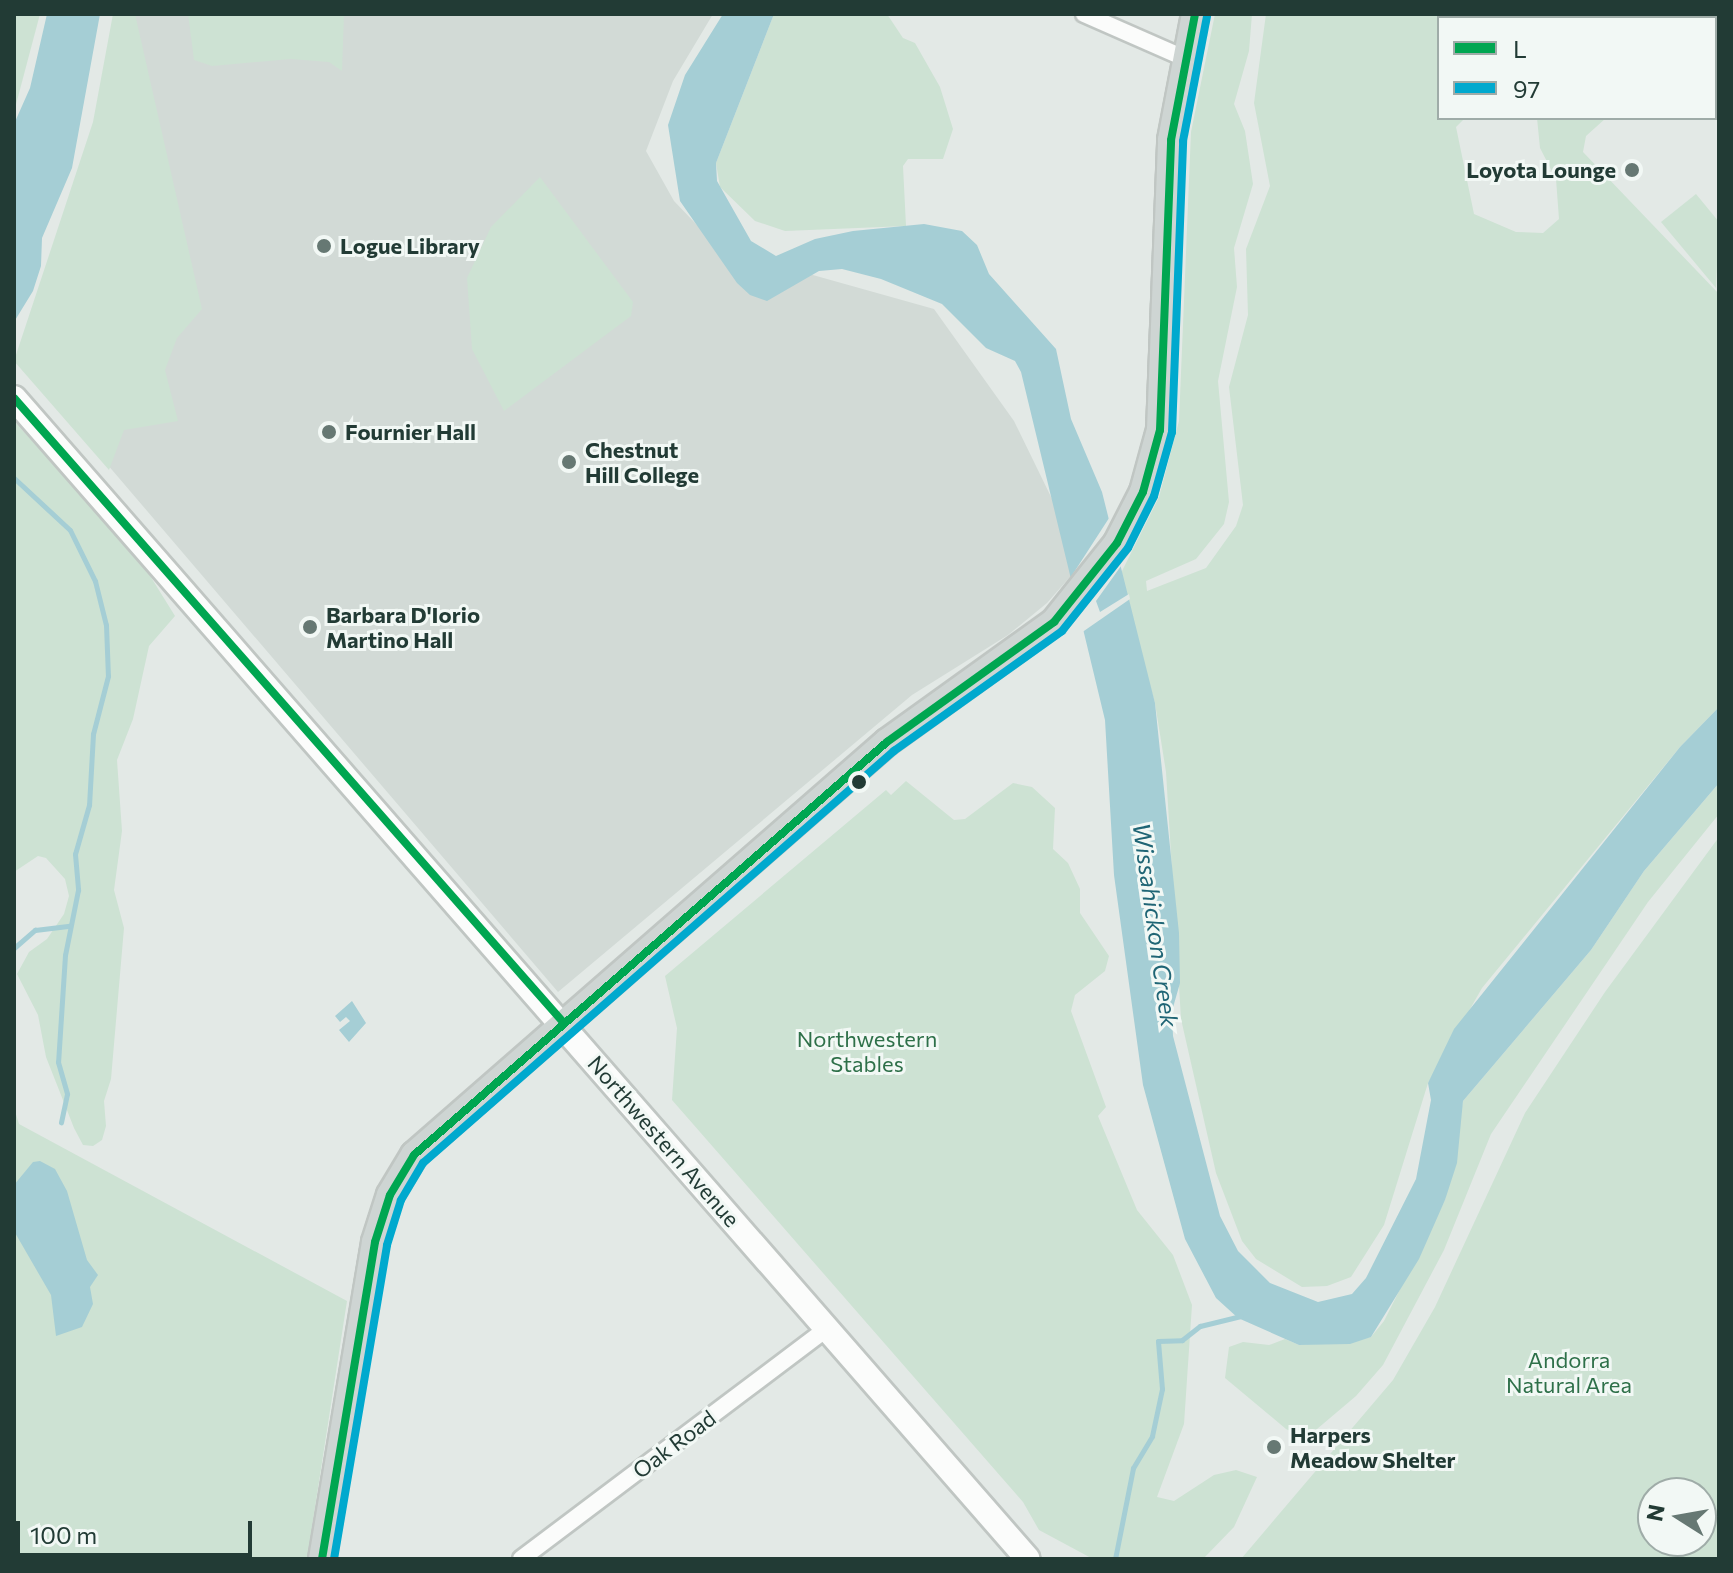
<!DOCTYPE html>
<html>
<head>
<meta charset="utf-8">
<style>
	body { margin:0 }
	#map { position:relative; width:1733px; height:1573px; overflow:hidden; background:#e3e9e6; font-family:Commissioner,sans-serif }
	div>[style] { position:absolute }
	.built>* { inset:0; background:#d2dad6 }
	.green>* { inset:0; background:#cde2d3 }
	.water>* { inset:0; background:#a5ced5 }
	.pier>* { inset:0; background:#e3e9e6 }
	.stream>* { height:5px; margin:-2.5px; padding:0 2.5px; transform-origin:2.5px; border-radius:2.5px; background:#a5ced5 }
	.roads { filter:drop-shadow(2px 0 #c0c6c3) drop-shadow(-2px 0 #c0c6c3) drop-shadow(0 2px #c0c6c3) drop-shadow(0 -2px #c0c6c3) }
	.street>* { height:16px; margin:-8px; padding:0 8px; transform-origin:8px; border-radius:8px; background:#fbfcfb }
	.secondary>* { height:24px; margin:-12px; padding:0 12px; transform-origin:12px; border-radius:12px; background:#fbfcfb }
	.primary>* { height:26px; margin:-13px; padding:0 13px; transform-origin:13px; border-radius:13px; background:#ced5d3 }
	.bus-1>* { height:8px; margin:-4px; padding:0 4px; transform-origin:4px; border-radius:4px; background:#00a651 }
	.bus-2>* { height:8px; margin:-4px; padding:0 4px; transform-origin:4px; border-radius:4px; background:#00a9ce }
	.dots>* { width:22px; height:22px; translate:-50% -50%; box-sizing:border-box; border:4px solid #f2f8f5; border-radius:50% }
	span { translate:-50% -50%; white-space:nowrap; text-align:center; line-height:1.15; -webkit-text-stroke:6px #f2f8f5; paint-order:stroke }
	.poi-label { font-size:22px; color:#223b35; font-weight:700 }
	.right { translate:-100% -50%; text-align:right }
	.left { translate:0 -50%; text-align:left }
	.park-label { font-size:22px; color:#2e7049 }
	.street-label { font-size:22px; color:#223b35 }
	.water-label { font-size:24px; color:#1f6575; font-style:italic }
	.frame { position:absolute; inset:0; border:16px solid #223b35; pointer-events:none }
	.legend { position:absolute; left:1437px; top:16px; width:280px; height:104px; box-sizing:border-box; background:#f2f8f5; border:2px solid #9faca8; margin:0; padding:10px 14px; list-style:none; font-size:24px; color:#223b35 }
	.legend li { display:flex; align-items:center; gap:16px; height:40px }
	.legend b { width:40px; border:2px solid #9faca8 }
	.north { position:absolute; left:1637px; top:1477px; width:80px; height:80px; box-sizing:border-box; background:#f2f8f5; border:2px solid #9faca8; border-radius:50%; rotate:281deg; font-size:22px; font-weight:700; line-height:32px; text-align:center; color:#223b35 }
	.north::after { content:''; display:block; margin:auto; width:28px; height:36px; background:#667873; clip-path:polygon(50% 0,100% 100%,50% 72%,0 100%) }
	.scale { position:absolute; left:16px; top:1521px; width:236px; height:36px; box-sizing:border-box; border:4px solid #223b35; border-top:0; padding-left:10px; font-size:24px; line-height:28px; white-space:nowrap; color:#223b35; -webkit-text-stroke:6px #f2f8f5; paint-order:stroke }
</style>
</head>
<body>
<div id="map">
	<div class="built">
		<div style="clip-path:polygon(118px 14px,713px 14px,673px 81px,646px 151px,674px 201px,720px 249px,934px 309px,1014px 421px,1054px 503px,1076px 570px,1047px 603px,1008px 635px,912px 695px,558px 992px,19px 361px,97px 126px)"></div>
	</div>
	<div class="green">
		<div style="clip-path:polygon(14px 14px,40px 14px,14px 112px)"></div>
		<div style="clip-path:polygon(113px 14px,135px 14px,202px 309px,177px 338px,165px 370px,178px 421px,124px 430px,109px 470px,14px 361px,93px 122px)"></div>
		<div style="clip-path:polygon(188px 14px,344px 14px,342px 71px,329px 62px,291px 59px,212px 66px,194px 60px)"></div>
		<div style="clip-path:polygon(774px 14px,887px 14px,903px 38px,915px 43px,940px 87px,953px 129px,943px 159px,908px 159px,903px 166px,906px 226px,785px 231px,755px 221px,720px 187px,716px 163px)"></div>
		<div style="clip-path:polygon(1215px 14px,1252px 14px,1249px 51px,1234px 104px,1245px 131px,1253px 184px,1234px 248px,1237px 287px,1218px 381px,1229px 502px,1224px 524px,1196px 559px,1146px 581px,1147px 591px,1206px 568px,1236px 526px,1243px 505px,1229px 387px,1248px 315px,1246px 249px,1270px 186px,1254px 103px,1266px 14px,1472px 14px,1473px 18px,1439px 18px,1439px 118px,1465px 118px,1456px 127px,1474px 214px,1516px 232px,1543px 233px,1559px 219px,1556px 179px,1540px 148px,1537px 118px,1606px 118px,1586px 136px,1583px 152px,1719px 294px,1719px 707px,1680px 747px,1482px 988px,1428px 1083px,1384px 1225px,1351px 1277px,1327px 1286px,1302px 1287px,1256px 1259px,1242px 1241px,1216px 1173px,1181px 1019px,1166px 772px,1155px 703px,1119px 577px,1159px 497px,1179px 421px,1191px 132px)"></div>
		<div style="clip-path:polygon(1501px 14px,1620px 14px,1500px 18px)"></div>
		<div style="clip-path:polygon(540px 177px,633px 302px,631px 316px,504px 411px,472px 349px,467px 278px,491px 227px)"></div>
		<div style="clip-path:polygon(1696px 194px,1719px 222px,1716px 288px,1661px 222px)"></div>
		<div style="clip-path:polygon(14px 421px,139px 558px,175px 616px,149px 646px,133px 719px,117px 760px,122px 831px,114px 890px,124px 928px,111px 1079px,104px 1101px,106px 1126px,102px 1140px,93px 1146px,83px 1145px,74px 1128px,46px 1057px,38px 1015px,17px 974px,29px 952px,47px 939px,64px 914px,69px 896px,65px 879px,46px 858px,38px 856px,14px 872px)"></div>
		<div style="clip-path:polygon(906px 781px,954px 820px,965px 819px,1013px 783px,1032px 787px,1055px 808px,1053px 849px,1068px 863px,1080px 889px,1080px 913px,1109px 956px,1105px 971px,1075px 995px,1071px 1011px,1106px 1107px,1098px 1116px,1137px 1210px,1173px 1255px,1192px 1305px,1184px 1424px,1157px 1497px,1174px 1501px,1214px 1475px,1236px 1470px,1257px 1477px,1234px 1527px,1203px 1559px,1093px 1559px,1039px 1530px,1023px 1502px,672px 1100px,677px 1028px,665px 976px,886px 790px,891px 795px)"></div>
		<div style="clip-path:polygon(1719px 783px,1719px 814px,1648px 902px,1491px 1134px,1444px 1250px,1383px 1365px,1356px 1396px,1317px 1429px,1303px 1437px,1286px 1429px,1225px 1378px,1229px 1347px,1243px 1342px,1269px 1345px,1285px 1339px,1299px 1345px,1371px 1337px,1384px 1321px,1445px 1200px,1463px 1101px,1591px 950px,1644px 871px)"></div>
		<div style="clip-path:polygon(evenodd,1719px 837px,1719px 1559px,1241px 1559px,1393px 1380px,1435px 1307px,1525px 1113px,1605px 992px,1719px 837px,1653px 1493px,1701px 1493px,1701px 1541px,1653px 1541px,1653px 1493px)"></div>
		<div style="clip-path:polygon(14px 1108px,19px 1124px,347px 1301px,307px 1559px,14px 1559px)"></div>
	</div>
	<div class="water">
		<div style="clip-path:polygon(47px 14px,100px 14px,72px 168px,42px 238px,41px 266px,33px 291px,14px 322px,14px 124px,30px 88px)"></div>
		<div style="clip-path:polygon(723px 14px,774px 14px,716px 163px,717px 181px,751px 241px,776px 256px,815px 239px,853px 231px,924px 224px,962px 231px,977px 245px,989px 274px,1056px 349px,1071px 419px,1102px 492px,1155px 703px,1179px 933px,1180px 983px,1172px 1011px,1173px 1036px,1220px 1216px,1238px 1251px,1270px 1283px,1318px 1302px,1352px 1294px,1366px 1278px,1416px 1179px,1431px 1100px,1428px 1083px,1454px 1029px,1680px 747px,1719px 707px,1719px 783px,1644px 871px,1591px 950px,1463px 1101px,1457px 1163px,1445px 1200px,1419px 1259px,1371px 1337px,1350px 1344px,1299px 1345px,1238px 1318px,1216px 1298px,1185px 1239px,1143px 1085px,1114px 875px,1105px 720px,1021px 372px,1015px 361px,986px 348px,942px 304px,881px 279px,842px 269px,819px 271px,767px 301px,750px 295px,737px 283px,680px 201px,668px 125px,685px 75px)"></div>
		<div style="clip-path:polygon(352px 1001px,366px 1023px,349px 1042px,339px 1030px,350px 1021px,346px 1017px,340px 1022px,335px 1016px)"></div>
		<div style="clip-path:polygon(40px 1161px,55px 1169px,67px 1191px,87px 1260px,98px 1275px,90px 1287px,93px 1304px,82px 1327px,56px 1336px,51px 1295px,14px 1231px,14px 1185px,33px 1162px)"></div>
	</div>
	<div class="pier">
		<div style="clip-path:polygon(1111px 515px,1121px 566px,1096px 601px,1100px 612px,1129px 594px,1130px 599px,1081px 633px,1069px 580px)"></div>
	</div>
	<div class="stream">
		<div style="left:14px;top:478px;width:76px;rotate:42.9deg"></div>
		<div style="left:70px;top:530px;width:57px;rotate:63.9deg"></div>
		<div style="left:95px;top:581px;width:45px;rotate:76deg"></div>
		<div style="left:106px;top:625px;width:51px;rotate:87.8deg"></div>
		<div style="left:108px;top:676px;width:60px;rotate:104.5deg"></div>
		<div style="left:93px;top:734px;width:71px;rotate:93.2deg"></div>
		<div style="left:89px;top:805px;width:51px;rotate:105.9deg"></div>
		<div style="left:75px;top:854px;width:36px;rotate:85deg"></div>
		<div style="left:78px;top:890px;width:66px;rotate:101.3deg"></div>
		<div style="left:65px;top:955px;width:107px;rotate:93.7deg"></div>
		<div style="left:58px;top:1062px;width:33px;rotate:74deg"></div>
		<div style="left:67px;top:1094px;width:29px;rotate:102deg"></div>
		<div style="left:14px;top:948px;width:28px;rotate:-41deg"></div>
		<div style="left:35px;top:930px;width:35px;rotate:-7deg"></div>
		<div style="left:1115px;top:1559px;width:93px;rotate:-78.8deg"></div>
		<div style="left:1133px;top:1468px;width:37px;rotate:-59deg"></div>
		<div style="left:1152px;top:1436px;width:48px;rotate:-78deg"></div>
		<div style="left:1162px;top:1389px;width:48px;rotate:-94.8deg"></div>
		<div style="left:1158px;top:1341px;width:24px;rotate:-2deg"></div>
		<div style="left:1182px;top:1340px;width:23px;rotate:-38deg"></div>
		<div style="left:1200px;top:1326px;width:42px;rotate:-13.7deg"></div>
	</div>
	<div class="roads">
		<div class="street">
			<div style="left:1084px;top:14px;width:109px;rotate:23.7deg"></div>
			<div style="left:521px;top:1559px;width:382px;rotate:-37deg"></div>
		</div>
		<div class="secondary">
			<div style="left:14px;top:398px;width:1541px;rotate:48.87deg"></div>
		</div>
		<div class="primary">
			<div style="left:322px;top:1559px;width:321px;rotate:-80.5deg"></div>
			<div style="left:375px;top:1242px;width:49px;rotate:-72.3deg"></div>
			<div style="left:390px;top:1195px;width:47px;rotate:-59deg"></div>
			<div style="left:414px;top:1155px;width:628px;rotate:-41.13deg"></div>
			<div style="left:887px;top:742px;width:206px;rotate:-35.7deg"></div>
			<div style="left:1054px;top:622px;width:101px;rotate:-51.4deg"></div>
			<div style="left:1117px;top:543px;width:57px;rotate:-63deg"></div>
			<div style="left:1143px;top:492px;width:64px;rotate:-74.7deg"></div>
			<div style="left:1160px;top:430px;width:290px;rotate:-87.8deg"></div>
			<div style="left:1171px;top:140px;width:128px;rotate:-79.2deg"></div>
		</div>
	</div>
	<div class="bus-1">
		<div style="left:14px;top:398px;width:831px;rotate:48.66deg"></div>
		<div style="left:322px;top:1559px;width:321px;rotate:-80.5deg"></div>
		<div style="left:375px;top:1242px;width:49px;rotate:-72.3deg"></div>
		<div style="left:390px;top:1195px;width:47px;rotate:-59deg"></div>
		<div style="left:414px;top:1155px;width:628px;rotate:-41.13deg"></div>
		<div style="left:887px;top:742px;width:206px;rotate:-35.7deg"></div>
		<div style="left:1054px;top:622px;width:101px;rotate:-51.4deg"></div>
		<div style="left:1117px;top:543px;width:57px;rotate:-63deg"></div>
		<div style="left:1143px;top:492px;width:64px;rotate:-74.7deg"></div>
		<div style="left:1160px;top:430px;width:290px;rotate:-87.8deg"></div>
		<div style="left:1171px;top:140px;width:128px;rotate:-79.2deg"></div>
	</div>
	<div class="bus-2">
		<div style="left:334px;top:1559px;width:318px;rotate:-80.4deg"></div>
		<div style="left:387px;top:1245px;width:47px;rotate:-72.7deg"></div>
		<div style="left:401px;top:1200px;width:43px;rotate:-59.3deg"></div>
		<div style="left:423px;top:1163px;width:626px;rotate:-41.18deg"></div>
		<div style="left:894px;top:751px;width:206px;rotate:-35.5deg"></div>
		<div style="left:1062px;top:631px;width:106px;rotate:-51.5deg"></div>
		<div style="left:1128px;top:548px;width:58px;rotate:-63.4deg"></div>
		<div style="left:1154px;top:496px;width:66px;rotate:-74.3deg"></div>
		<div style="left:1172px;top:432px;width:291px;rotate:-87.8deg"></div>
		<div style="left:1183px;top:141px;width:127px;rotate:-79.1deg"></div>
	</div>
	<div class="dots">
		<div style="left:1632px;top:170px;background:#667873"></div>
		<div style="left:324px;top:246px;background:#667873"></div>
		<div style="left:329px;top:432px;background:#667873"></div>
		<div style="left:569px;top:462px;background:#667873"></div>
		<div style="left:310px;top:627px;background:#667873"></div>
		<div style="left:859px;top:782px;background:#223b35"></div>
		<div style="left:1274px;top:1447px;background:#667873"></div>
	</div>
	<div class="poi-label">
		<span class="right" style="left:1616px;top:170px">Loyota Lounge</span>
		<span class="left" style="left:340px;top:246px">Logue Library</span>
		<span class="left" style="left:345px;top:432px">Fournier Hall</span>
		<span class="left" style="left:585px;top:462px">Chestnut<br>Hill College</span>
		<span class="left" style="left:326px;top:627px">Barbara D'Iorio<br>Martino Hall</span>
		<span class="left" style="left:1290px;top:1447px">Harpers<br>Meadow Shelter</span>
	</div>
	<div class="park-label">
		<span style="left:867px;top:1051px">Northwestern<br>Stables</span>
		<span style="left:1569px;top:1372px">Andorra<br>Natural Area</span>
	</div>
	<div class="street-label">
		<span style="left:664px;top:1141px;rotate:49deg">Northwestern Avenue</span>
		<span style="left:674px;top:1444px;rotate:-37deg">Oak Road</span>
	</div>
	<div class="water-label">
		<span style="left:1156px;top:925px;rotate:82deg">Wissahickon Creek</span>
	</div>
	<div class="frame"></div>
	<ul class="legend">
	<li><b style="height:10px;background:#00a651"></b>L</li>
	<li><b style="height:10px;background:#00a9ce"></b>97</li>
	</ul>
	<div class="north">N</div>
	<div class="scale">100 m</div>
</div>
</body>
</html>
